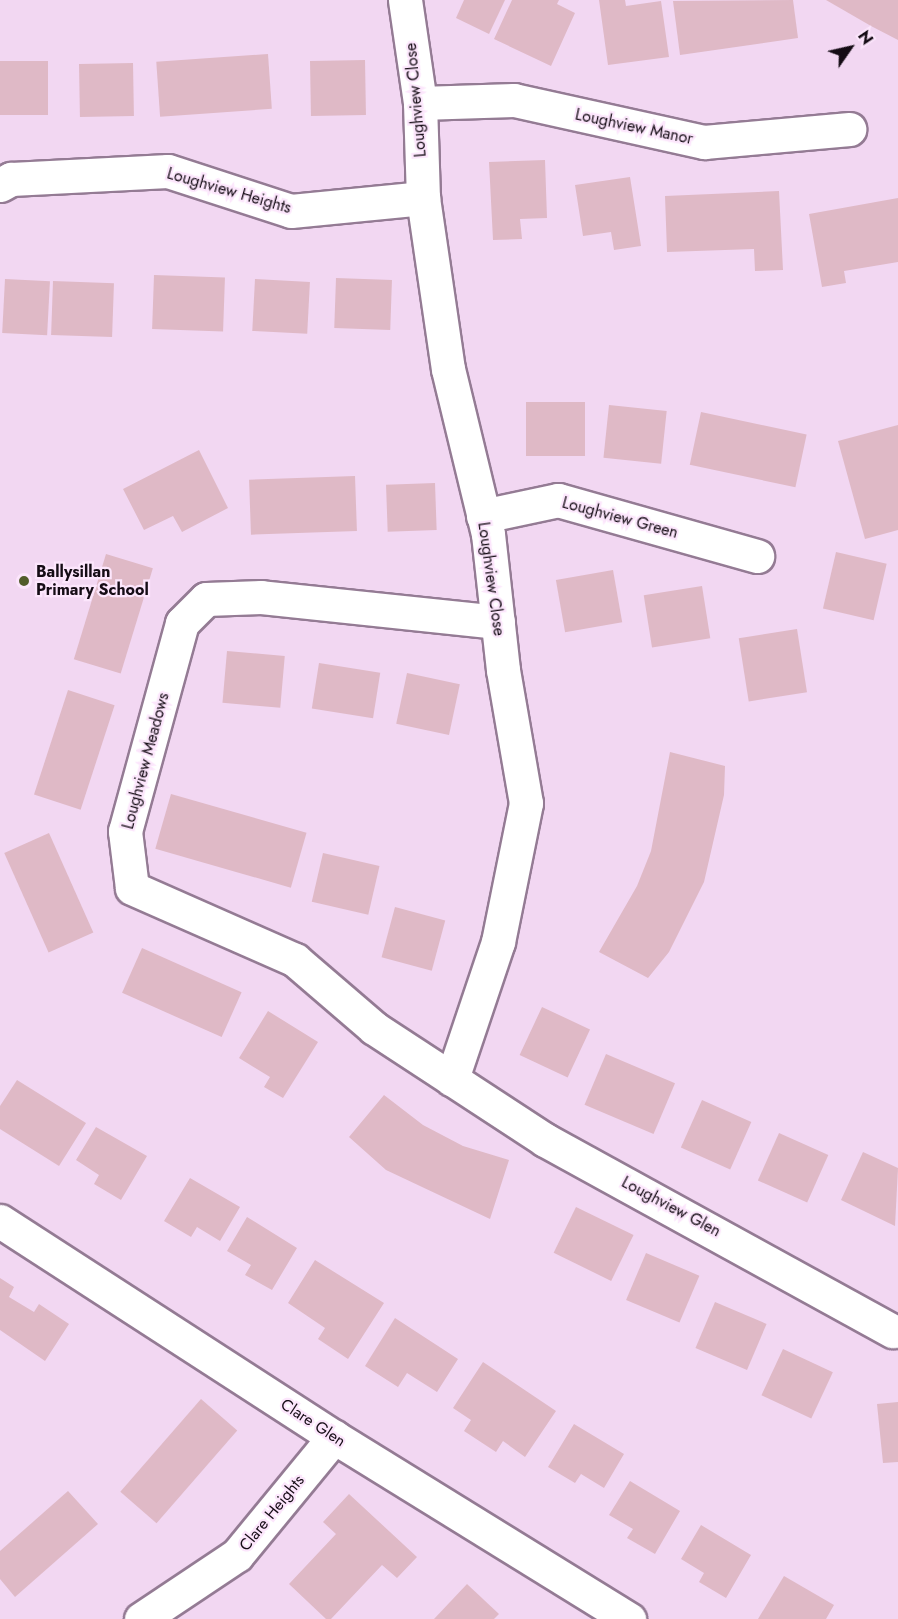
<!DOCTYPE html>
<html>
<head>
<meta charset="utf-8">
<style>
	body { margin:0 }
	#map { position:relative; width:898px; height:1619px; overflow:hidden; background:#f2d7f2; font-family:Jost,sans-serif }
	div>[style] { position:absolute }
	.building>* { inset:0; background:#dfb9c6; transform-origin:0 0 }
	.roads { filter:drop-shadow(2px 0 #947b94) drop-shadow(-2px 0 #947b94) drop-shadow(0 2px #947b94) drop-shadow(0 -2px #947b94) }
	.street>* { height:33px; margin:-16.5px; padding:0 16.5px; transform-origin:16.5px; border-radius:16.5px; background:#fff }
	.dots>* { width:16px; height:16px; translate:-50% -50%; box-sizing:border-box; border:3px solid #fce6fc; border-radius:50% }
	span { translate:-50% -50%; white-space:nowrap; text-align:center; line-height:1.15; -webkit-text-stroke:4.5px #fce6fc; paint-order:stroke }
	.street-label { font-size:16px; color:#150c15 }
	.poi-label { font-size:16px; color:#150c15; font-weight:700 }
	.left { translate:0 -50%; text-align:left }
	.north { position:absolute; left:820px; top:18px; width:60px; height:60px; -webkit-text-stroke:4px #fce6fc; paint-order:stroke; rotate:56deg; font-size:16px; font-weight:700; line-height:24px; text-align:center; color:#150c15 }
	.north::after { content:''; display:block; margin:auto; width:21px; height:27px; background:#150c15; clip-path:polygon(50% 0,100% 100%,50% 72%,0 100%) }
</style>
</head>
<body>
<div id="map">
	<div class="building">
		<div style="clip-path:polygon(464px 0,505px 0,489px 34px,456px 18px)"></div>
		<div style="clip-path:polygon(512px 0,559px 0,557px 4px,575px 13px,551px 66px,494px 39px)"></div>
		<div style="clip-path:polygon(599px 0,625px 0,626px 6px,661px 1px,669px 57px,608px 65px)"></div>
		<div style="clip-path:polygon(793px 0,798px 38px,680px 55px,673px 1px)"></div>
		<div style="clip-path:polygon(826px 0,898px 0,898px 40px,871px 26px)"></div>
		<div style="left:268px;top:54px;width:55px;height:112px;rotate:86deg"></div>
		<div style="left:365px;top:60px;width:55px;height:55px;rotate:89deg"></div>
		<div style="left:0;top:61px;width:48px;height:54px"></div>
		<div style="left:133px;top:63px;width:53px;height:54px;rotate:89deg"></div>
		<div style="clip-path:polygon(545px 160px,547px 218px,520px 219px,522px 239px,493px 240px,489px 162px)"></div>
		<div style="clip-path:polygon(630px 177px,641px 246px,614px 250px,611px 232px,583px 236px,575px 185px)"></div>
		<div style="clip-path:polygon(779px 191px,783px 270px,755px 271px,754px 249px,667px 252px,665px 196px)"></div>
		<div style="clip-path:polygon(898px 198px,898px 262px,844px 271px,846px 283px,822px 287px,809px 214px)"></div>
		<div style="left:154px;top:275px;width:71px;height:54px;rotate:2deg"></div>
		<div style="left:336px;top:278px;width:56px;height:50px;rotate:2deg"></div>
		<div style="left:5px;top:279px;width:45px;height:54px;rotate:3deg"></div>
		<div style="left:255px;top:279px;width:55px;height:52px;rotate:3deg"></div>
		<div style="left:53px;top:281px;width:61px;height:54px;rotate:2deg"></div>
		<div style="left:526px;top:402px;width:59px;height:54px"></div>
		<div style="left:609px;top:405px;width:58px;height:53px;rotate:6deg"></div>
		<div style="left:701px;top:412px;width:108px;height:54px;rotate:12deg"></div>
		<div style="clip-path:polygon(898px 425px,898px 530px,865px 539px,838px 441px)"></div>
		<div style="clip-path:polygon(199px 450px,228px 508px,182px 532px,173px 516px,144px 530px,123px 489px)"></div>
		<div style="left:355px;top:476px;width:55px;height:106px;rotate:88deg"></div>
		<div style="left:435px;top:483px;width:47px;height:49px;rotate:88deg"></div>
		<div style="left:836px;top:552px;width:52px;height:58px;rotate:13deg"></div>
		<div style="left:106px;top:554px;width:49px;height:110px;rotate:17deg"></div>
		<div style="left:613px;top:570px;width:53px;height:58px;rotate:80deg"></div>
		<div style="left:702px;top:586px;width:53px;height:59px;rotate:81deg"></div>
		<div style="left:797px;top:629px;width:64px;height:59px;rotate:81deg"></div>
		<div style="left:227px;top:651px;width:58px;height:52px;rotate:5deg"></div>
		<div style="left:319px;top:663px;width:62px;height:46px;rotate:9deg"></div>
		<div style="left:407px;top:673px;width:54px;height:52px;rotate:12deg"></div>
		<div style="left:68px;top:690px;width:49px;height:110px;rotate:18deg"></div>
		<div style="clip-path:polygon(670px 752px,725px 766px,724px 795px,704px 882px,669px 952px,648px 978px,599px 952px,637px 886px,651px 851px)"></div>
		<div style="left:171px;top:794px;width:141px;height:57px;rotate:16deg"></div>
		<div style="left:49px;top:833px;width:109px;height:49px;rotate:66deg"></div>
		<div style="left:323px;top:853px;width:58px;height:50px;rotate:13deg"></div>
		<div style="left:395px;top:907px;width:52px;height:52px;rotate:15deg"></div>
		<div style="left:142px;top:948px;width:109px;height:49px;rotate:24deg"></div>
		<div style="left:542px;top:1007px;width:53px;height:53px;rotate:25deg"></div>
		<div style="clip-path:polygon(268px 1011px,318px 1042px,283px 1098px,264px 1087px,270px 1077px,239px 1058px)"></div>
		<div style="left:606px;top:1054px;width:75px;height:55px;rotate:23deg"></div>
		<div style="clip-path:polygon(17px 1080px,86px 1123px,59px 1166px,0 1129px,0 1106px)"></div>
		<div style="clip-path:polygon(384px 1095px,423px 1125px,463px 1146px,509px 1160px,490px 1219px,386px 1170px,349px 1137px)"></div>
		<div style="left:702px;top:1100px;width:54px;height:52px;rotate:24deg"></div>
		<div style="clip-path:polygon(96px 1127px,147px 1156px,121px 1200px,94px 1184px,99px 1175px,76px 1160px)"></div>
		<div style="left:779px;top:1133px;width:54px;height:52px;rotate:24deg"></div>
		<div style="clip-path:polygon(863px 1152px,898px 1168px,895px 1226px,841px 1200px)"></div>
		<div style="clip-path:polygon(190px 1178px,240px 1207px,220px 1241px,197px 1227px,191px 1237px,164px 1221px)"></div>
		<div style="left:576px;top:1207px;width:64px;height:51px;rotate:26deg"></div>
		<div style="clip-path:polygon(247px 1217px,297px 1248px,272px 1290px,245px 1275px,251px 1265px,227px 1251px)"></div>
		<div style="left:646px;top:1253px;width:58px;height:51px;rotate:23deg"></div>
		<div style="clip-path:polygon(315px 1260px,384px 1303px,348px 1359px,318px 1339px,325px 1328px,288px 1303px)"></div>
		<div style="clip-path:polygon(0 1278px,14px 1287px,9px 1297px,34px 1312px,39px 1304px,69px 1324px,45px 1361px,0 1330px)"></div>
		<div style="left:715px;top:1302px;width:56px;height:50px;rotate:23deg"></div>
		<div style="clip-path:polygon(395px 1318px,458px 1359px,437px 1392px,407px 1373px,398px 1387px,365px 1366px)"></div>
		<div style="left:783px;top:1349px;width:55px;height:51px;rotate:25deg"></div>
		<div style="clip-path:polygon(483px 1362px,556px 1411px,525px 1457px,503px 1441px,496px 1452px,464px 1431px,471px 1420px,453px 1408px)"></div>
		<div style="left:201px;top:1399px;width:48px;height:123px;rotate:41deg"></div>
		<div style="clip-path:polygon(898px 1402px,898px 1462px,883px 1463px,877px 1404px)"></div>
		<div style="clip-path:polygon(574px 1424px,624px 1454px,604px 1488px,581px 1474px,575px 1483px,548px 1467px)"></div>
		<div style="clip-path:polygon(630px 1481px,680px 1511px,655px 1554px,627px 1538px,633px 1529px,609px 1515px)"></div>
		<div style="clip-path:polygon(68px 1491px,98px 1524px,15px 1597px,0 1579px,0 1551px)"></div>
		<div style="clip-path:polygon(349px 1494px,417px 1557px,397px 1578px,382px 1565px,331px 1619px,326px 1619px,289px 1584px,336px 1534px,323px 1522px)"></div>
		<div style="clip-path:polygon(701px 1525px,751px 1555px,726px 1598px,699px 1582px,704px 1573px,681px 1559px)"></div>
		<div style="clip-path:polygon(784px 1576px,834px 1605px,826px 1619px,758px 1619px)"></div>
		<div style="clip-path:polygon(467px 1584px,499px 1614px,494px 1619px,434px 1619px)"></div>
	</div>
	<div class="roads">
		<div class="street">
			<div style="left:405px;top:0;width:104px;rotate:81.7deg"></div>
			<div style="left:420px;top:103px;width:95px;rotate:88.2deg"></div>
			<div style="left:423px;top:198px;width:173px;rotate:81.7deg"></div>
			<div style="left:448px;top:369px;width:170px;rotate:76.4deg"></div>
			<div style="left:488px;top:534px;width:137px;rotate:83.7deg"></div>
			<div style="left:503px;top:670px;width:135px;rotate:80.2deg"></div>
			<div style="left:526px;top:803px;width:142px;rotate:101.4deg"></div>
			<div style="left:498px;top:942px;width:145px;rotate:108.6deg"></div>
			<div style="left:420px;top:103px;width:94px;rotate:-1.8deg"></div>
			<div style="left:514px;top:100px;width:195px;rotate:12.5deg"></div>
			<div style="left:704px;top:142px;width:146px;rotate:-5.1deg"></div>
			<div style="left:0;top:185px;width:13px;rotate:-29deg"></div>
			<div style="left:11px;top:179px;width:157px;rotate:-2.9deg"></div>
			<div style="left:168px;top:171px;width:129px;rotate:18deg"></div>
			<div style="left:291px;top:211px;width:133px;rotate:-5.6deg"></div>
			<div style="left:483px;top:516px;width:77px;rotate:-12deg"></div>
			<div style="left:558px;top:500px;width:207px;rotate:15.7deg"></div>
			<div style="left:498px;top:622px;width:238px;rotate:-174deg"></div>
			<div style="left:261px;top:597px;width:55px;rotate:177.9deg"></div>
			<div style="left:206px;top:599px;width:34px;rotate:135deg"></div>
			<div style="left:182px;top:623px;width:216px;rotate:105.3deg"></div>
			<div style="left:125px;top:831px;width:57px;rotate:83deg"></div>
			<div style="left:132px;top:888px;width:178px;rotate:23.8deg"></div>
			<div style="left:295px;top:960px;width:104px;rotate:40.7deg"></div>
			<div style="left:374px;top:1028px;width:204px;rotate:33.2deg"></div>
			<div style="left:545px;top:1140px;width:397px;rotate:28.8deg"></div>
			<div style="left:0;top:1221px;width:398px;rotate:32.9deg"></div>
			<div style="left:334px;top:1437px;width:347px;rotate:31.7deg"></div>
			<div style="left:141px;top:1619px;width:115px;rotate:-33.7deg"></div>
			<div style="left:237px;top:1555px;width:153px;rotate:-50.6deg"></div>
		</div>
	</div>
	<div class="dots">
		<div style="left:24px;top:581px;background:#525c2b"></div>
	</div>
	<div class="street-label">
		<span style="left:416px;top:100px;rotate:-95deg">Loughview Close</span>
		<span style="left:634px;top:127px;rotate:12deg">Loughview Manor</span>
		<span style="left:229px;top:191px;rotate:16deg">Loughview Heights</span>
		<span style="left:620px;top:518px;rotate:15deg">Loughview Green</span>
		<span style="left:491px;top:579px;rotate:82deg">Loughview Close</span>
		<span style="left:146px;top:761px;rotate:-75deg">Loughview Meadows</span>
		<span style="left:671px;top:1207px;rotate:28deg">Loughview Glen</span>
		<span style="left:313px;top:1423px;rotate:33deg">Clare Glen</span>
		<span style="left:272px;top:1513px;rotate:-51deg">Clare Heights</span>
	</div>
	<div class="poi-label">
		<span class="left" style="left:36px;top:581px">Ballysillan<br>Primary School</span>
	</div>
	<div class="north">N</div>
</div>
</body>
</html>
